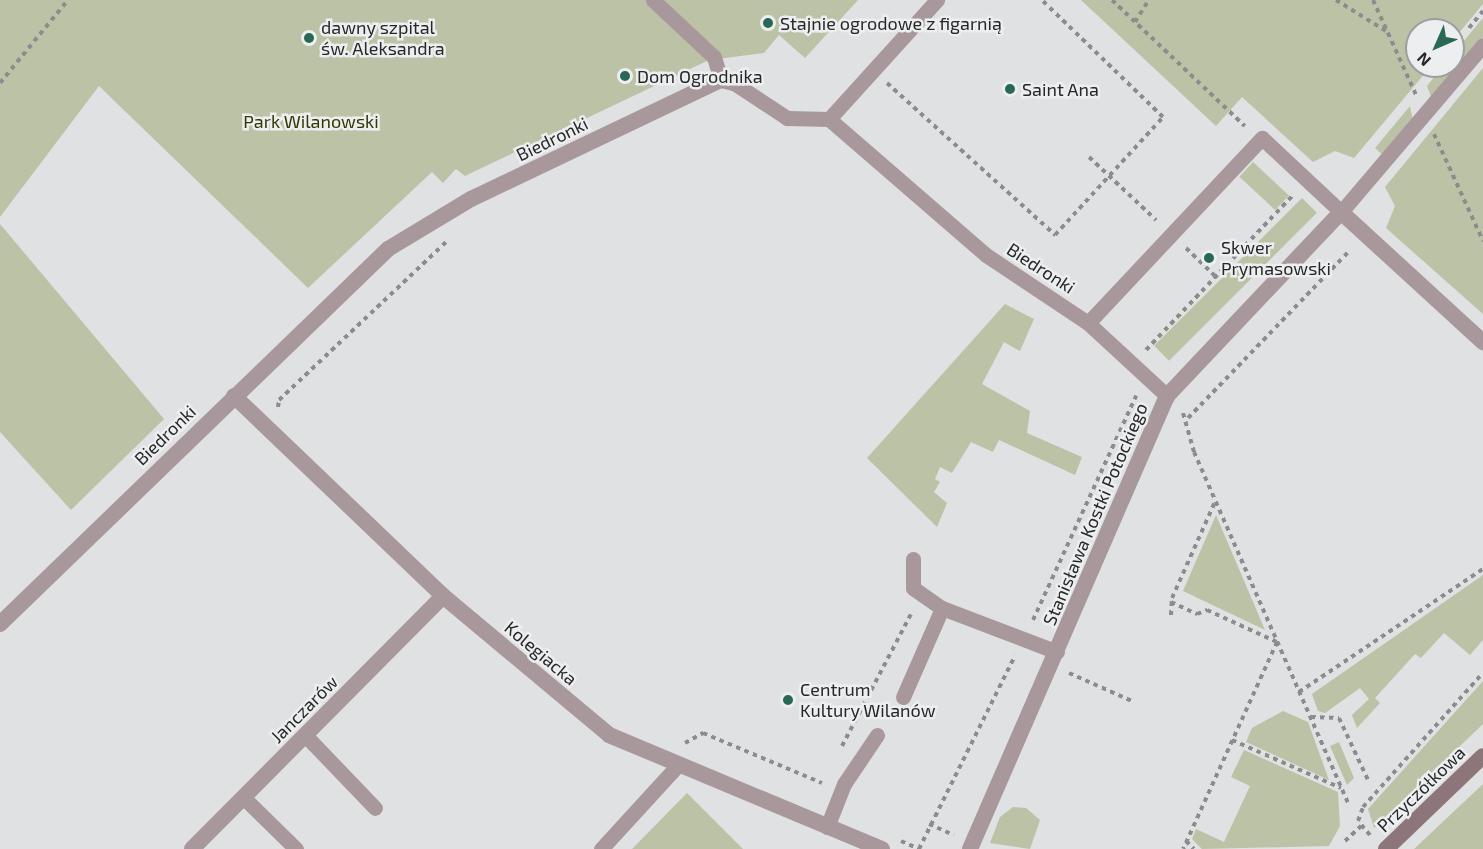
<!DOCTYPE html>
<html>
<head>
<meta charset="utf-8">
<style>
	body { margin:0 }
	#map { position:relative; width:1483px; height:849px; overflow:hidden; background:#dfe1e2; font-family:"Exo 2",sans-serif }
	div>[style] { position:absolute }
	.green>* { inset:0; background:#bcc2a6; transform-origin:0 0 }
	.path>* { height:4px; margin-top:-2px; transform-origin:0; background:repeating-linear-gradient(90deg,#8b8c8d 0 4.5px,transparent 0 9px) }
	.service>* { height:15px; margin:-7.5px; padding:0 7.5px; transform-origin:7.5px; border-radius:7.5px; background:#a9989b }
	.minor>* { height:16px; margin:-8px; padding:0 8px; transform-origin:8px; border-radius:8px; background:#a9989b }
	.secondary>* { height:16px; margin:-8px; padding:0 8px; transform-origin:8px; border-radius:8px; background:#8d7679 }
	.dots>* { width:16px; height:16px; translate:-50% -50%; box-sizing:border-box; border:3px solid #eceeef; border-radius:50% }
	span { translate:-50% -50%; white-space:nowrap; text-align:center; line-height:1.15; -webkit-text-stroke:5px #eceeef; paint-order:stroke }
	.poi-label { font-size:18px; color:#272728 }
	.left { translate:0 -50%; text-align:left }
	.park-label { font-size:18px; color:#333801 }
	.street-label { font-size:18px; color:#272728 }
	.north { position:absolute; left:1405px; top:18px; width:60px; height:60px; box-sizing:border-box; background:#eceeef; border:2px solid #9d9e9f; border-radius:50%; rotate:225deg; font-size:16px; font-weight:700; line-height:24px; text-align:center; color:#272728 }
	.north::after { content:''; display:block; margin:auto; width:21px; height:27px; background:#2a6856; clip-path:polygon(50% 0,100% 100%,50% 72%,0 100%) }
</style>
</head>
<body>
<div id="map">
	<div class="green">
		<div style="clip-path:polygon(0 0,858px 0,805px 58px,779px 35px,764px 53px,709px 60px,465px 176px,456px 169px,443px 183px,432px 172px,308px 288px,99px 86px,0 217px)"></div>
		<div style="clip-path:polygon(1081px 0,1483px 0,1483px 4px,1453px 40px,1453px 30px,1417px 30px,1417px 66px,1431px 66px,1354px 158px,1335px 151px,1313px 162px,1242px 97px,1216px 126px)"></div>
		<div style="clip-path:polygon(1483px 18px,1483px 37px,1432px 99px,1427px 86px,1443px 66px,1453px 66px,1453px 54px)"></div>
		<div style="clip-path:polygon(1483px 68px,1483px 314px,1386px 228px,1395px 206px,1385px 187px)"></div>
		<div style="clip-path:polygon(1410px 106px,1413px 121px,1384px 156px,1375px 148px)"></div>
		<div style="left:1253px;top:162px;width:49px;height:20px;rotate:43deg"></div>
		<div style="left:1302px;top:198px;width:21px;height:209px;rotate:45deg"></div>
		<div style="clip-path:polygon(0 224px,164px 419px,71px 510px,0 432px)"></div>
		<div style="clip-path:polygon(1005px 304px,1034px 319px,1020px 351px,1004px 342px,982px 384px,1030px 411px,1027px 433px,1082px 457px,1075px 475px,999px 440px,993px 452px,971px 442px,952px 473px,940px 467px,935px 479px,940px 482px,934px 492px,947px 503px,937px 527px,867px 458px)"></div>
		<div style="clip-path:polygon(1216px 515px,1265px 630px,1183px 591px)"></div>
		<div style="clip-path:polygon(1483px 575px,1483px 640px,1470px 655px,1444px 633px,1421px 658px,1415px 654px,1375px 698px,1380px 703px,1357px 728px,1352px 715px,1369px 699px,1360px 688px,1325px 713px,1318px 711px,1312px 694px)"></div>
		<div style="clip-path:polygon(1483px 681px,1483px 724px,1374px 828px,1368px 809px)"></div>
		<div style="clip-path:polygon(1283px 711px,1308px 722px,1329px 780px,1246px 742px,1252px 728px)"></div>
		<div style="clip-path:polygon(1339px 742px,1354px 778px,1347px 785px,1330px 746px)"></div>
		<div style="clip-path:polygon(1244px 750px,1338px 792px,1340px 826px,1329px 846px,1202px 849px,1192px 839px,1196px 829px,1224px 842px,1250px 786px,1231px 777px)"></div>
		<div style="clip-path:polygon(1483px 784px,1483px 849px,1414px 849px)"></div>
		<div style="clip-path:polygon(687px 793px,743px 849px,632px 849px)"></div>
		<div style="clip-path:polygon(1013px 807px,1026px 808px,1040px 820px,1030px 849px,990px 843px,1000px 817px)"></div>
	</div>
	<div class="path">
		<div style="left:1112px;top:0;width:183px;rotate:43.5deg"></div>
		<div style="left:1336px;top:0;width:59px;rotate:31.8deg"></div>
		<div style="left:1373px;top:0;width:104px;rotate:65.6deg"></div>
		<div style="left:1135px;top:22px;width:26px;rotate:-58deg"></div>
		<div style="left:1469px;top:28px;width:22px;rotate:-51deg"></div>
		<div style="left:0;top:83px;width:107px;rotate:-50.7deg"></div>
		<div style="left:887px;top:83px;width:227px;rotate:42.1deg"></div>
		<div style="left:1055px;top:235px;width:160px;rotate:-47.5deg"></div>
		<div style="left:1163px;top:117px;width:168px;rotate:-136deg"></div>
		<div style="left:1434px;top:134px;width:118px;rotate:65.4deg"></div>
		<div style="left:1089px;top:157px;width:92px;rotate:43.2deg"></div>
		<div style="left:1186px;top:248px;width:42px;rotate:44deg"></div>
		<div style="left:1146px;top:350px;width:215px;rotate:-46.5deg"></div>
		<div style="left:278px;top:407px;width:7px;rotate:-82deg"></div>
		<div style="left:279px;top:400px;width:231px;rotate:-43.4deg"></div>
		<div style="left:1183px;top:413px;width:41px;rotate:74.2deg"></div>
		<div style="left:1194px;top:452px;width:383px;rotate:66.3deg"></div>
		<div style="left:1188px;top:418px;width:233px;rotate:-46deg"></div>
		<div style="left:1171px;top:602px;width:29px;rotate:25deg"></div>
		<div style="left:1197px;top:614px;width:11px;rotate:-22deg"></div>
		<div style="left:1207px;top:610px;width:77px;rotate:24.6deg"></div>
		<div style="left:1277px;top:642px;width:227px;rotate:114.4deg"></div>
		<div style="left:1171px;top:615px;width:17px;rotate:-87deg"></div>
		<div style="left:1172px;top:598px;width:105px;rotate:-65.9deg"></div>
		<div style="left:1033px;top:620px;width:247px;rotate:-65.3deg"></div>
		<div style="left:1069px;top:673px;width:71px;rotate:24deg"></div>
		<div style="left:1299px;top:692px;width:221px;rotate:-33.8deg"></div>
		<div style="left:1311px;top:717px;width:28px;rotate:2deg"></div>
		<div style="left:1339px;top:718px;width:68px;rotate:64.9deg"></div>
		<div style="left:1232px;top:740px;width:119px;rotate:23.8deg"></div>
		<div style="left:685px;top:743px;width:21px;rotate:-29deg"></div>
		<div style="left:703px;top:733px;width:129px;rotate:22.8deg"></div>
		<div style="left:842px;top:746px;width:151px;rotate:-62.4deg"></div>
		<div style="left:929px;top:824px;width:27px;rotate:24deg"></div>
		<div style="left:1370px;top:835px;width:18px;rotate:-131deg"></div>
		<div style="left:1358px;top:821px;width:15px;rotate:-70deg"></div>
		<div style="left:1363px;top:807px;width:180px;rotate:-48.2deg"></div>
		<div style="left:901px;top:841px;width:20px;rotate:24deg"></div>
		<div style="left:1186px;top:841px;width:11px;rotate:45deg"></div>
		<div style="left:1345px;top:841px;width:22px;rotate:-43deg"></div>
		<div style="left:919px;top:849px;width:216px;rotate:-63.6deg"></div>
	</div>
	<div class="service">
		<div style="left:653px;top:0;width:83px;rotate:43.1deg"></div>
		<div style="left:714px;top:57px;width:24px;rotate:73deg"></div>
		<div style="left:734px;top:83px;width:64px;rotate:33.4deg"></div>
		<div style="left:787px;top:118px;width:42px;rotate:1.4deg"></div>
		<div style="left:829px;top:119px;width:208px;rotate:40.9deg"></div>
		<div style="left:986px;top:255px;width:123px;rotate:33.7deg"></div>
		<div style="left:1088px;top:323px;width:108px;rotate:42.7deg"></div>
		<div style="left:829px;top:119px;width:161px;rotate:-47.8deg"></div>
		<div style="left:1088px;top:323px;width:254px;rotate:-46.8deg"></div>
		<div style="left:1262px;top:138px;width:108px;rotate:43.1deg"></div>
		<div style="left:1341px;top:212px;width:219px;rotate:-49.6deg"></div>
		<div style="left:913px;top:559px;width:29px;rotate:90deg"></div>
		<div style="left:913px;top:588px;width:35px;rotate:35deg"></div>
		<div style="left:903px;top:697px;width:97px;rotate:-66.3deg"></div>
		<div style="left:942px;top:608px;width:123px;rotate:20.9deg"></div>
		<div style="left:305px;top:735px;width:101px;rotate:46.2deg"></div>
		<div style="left:244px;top:798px;width:73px;rotate:44.4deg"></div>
		<div style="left:827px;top:827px;width:46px;rotate:-68.4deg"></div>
		<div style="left:844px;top:784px;width:59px;rotate:-56deg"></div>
		<div style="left:601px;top:849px;width:113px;rotate:-47.5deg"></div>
	</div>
	<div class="minor">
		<div style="left:234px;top:396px;width:289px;rotate:43.7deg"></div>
		<div style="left:443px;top:596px;width:217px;rotate:39.9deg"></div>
		<div style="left:609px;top:735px;width:296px;rotate:22.7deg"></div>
		<div style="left:0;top:624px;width:540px;rotate:-44.02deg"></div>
		<div style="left:388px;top:249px;width:97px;rotate:-31.1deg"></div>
		<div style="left:471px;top:199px;width:277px;rotate:-25.5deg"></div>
		<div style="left:721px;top:80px;width:13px;rotate:13deg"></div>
		<div style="left:192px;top:849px;width:356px;rotate:-45.2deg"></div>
		<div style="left:970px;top:849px;width:494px;rotate:-66.5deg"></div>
		<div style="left:1167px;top:396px;width:253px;rotate:-46.6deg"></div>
		<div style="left:1341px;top:212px;width:193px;rotate:42.5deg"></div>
	</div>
	<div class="secondary">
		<div style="left:1386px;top:849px;width:134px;rotate:-43.8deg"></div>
	</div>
	<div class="dots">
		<div style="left:768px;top:23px;background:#2a6856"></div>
		<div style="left:309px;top:38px;background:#2a6856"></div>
		<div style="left:625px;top:76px;background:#2a6856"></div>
		<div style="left:1010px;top:89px;background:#2a6856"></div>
		<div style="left:1209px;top:258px;background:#2a6856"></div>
		<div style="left:788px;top:700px;background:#2a6856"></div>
	</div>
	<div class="poi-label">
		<span class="left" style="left:780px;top:23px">Stajnie ogrodowe z figarnią</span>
		<span class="left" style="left:321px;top:38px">dawny szpital<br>św. Aleksandra</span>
		<span class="left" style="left:637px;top:76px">Dom Ogrodnika</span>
		<span class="left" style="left:1022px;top:89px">Saint Ana</span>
		<span class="left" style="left:1221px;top:258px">Skwer<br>Prymasowski</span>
		<span class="left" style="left:800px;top:700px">Centrum<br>Kultury Wilanów</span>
	</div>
	<div class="park-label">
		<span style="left:311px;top:121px">Park Wilanowski</span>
	</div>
	<div class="street-label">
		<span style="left:552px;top:139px;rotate:-26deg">Biedronki</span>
		<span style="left:1041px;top:268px;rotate:33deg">Biedronki</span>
		<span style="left:165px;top:435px;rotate:-44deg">Biedronki</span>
		<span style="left:1095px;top:514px;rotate:-67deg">Stanisława Kostki Potockiego</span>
		<span style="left:541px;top:653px;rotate:40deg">Kolegiacka</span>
		<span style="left:304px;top:709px;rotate:-45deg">Janczarów</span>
		<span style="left:1421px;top:789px;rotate:-44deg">Przyczółkowa</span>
	</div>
	<div class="north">N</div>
</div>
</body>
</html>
